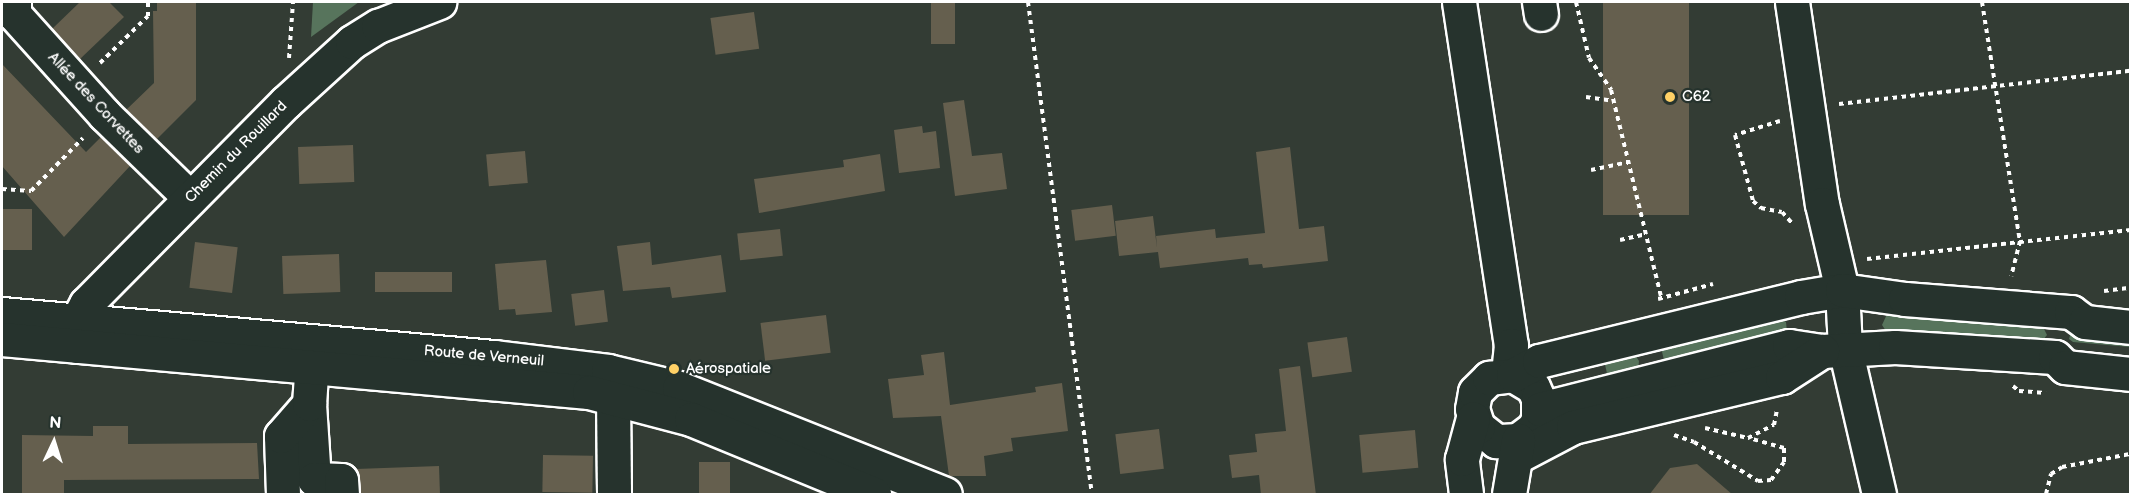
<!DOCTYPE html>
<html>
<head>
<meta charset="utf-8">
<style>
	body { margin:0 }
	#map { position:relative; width:2132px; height:496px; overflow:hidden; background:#333c34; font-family:"Balsamiq Sans",sans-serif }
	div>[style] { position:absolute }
	.green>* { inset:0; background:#57745c }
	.building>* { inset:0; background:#655f4e; transform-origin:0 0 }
	.path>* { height:4px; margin-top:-2px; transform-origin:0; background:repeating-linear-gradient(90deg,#fff 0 4.5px,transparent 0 9px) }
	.roads { filter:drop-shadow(2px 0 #fff) drop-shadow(-2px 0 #fff) drop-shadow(0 2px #fff) drop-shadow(0 -2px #fff) }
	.minor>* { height:33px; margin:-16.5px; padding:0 16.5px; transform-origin:16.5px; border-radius:16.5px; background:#26332d }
	.major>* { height:33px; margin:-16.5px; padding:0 16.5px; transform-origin:16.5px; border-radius:16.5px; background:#26332d }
	.dots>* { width:16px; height:16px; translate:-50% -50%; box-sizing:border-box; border:3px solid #26332d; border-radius:50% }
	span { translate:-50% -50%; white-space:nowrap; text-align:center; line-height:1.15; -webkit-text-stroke:4.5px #26332d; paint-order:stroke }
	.poi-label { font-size:15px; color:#fff }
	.left { translate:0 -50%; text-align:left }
	.street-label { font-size:15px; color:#fff }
	.frame { position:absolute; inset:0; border:3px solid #fff; pointer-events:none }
	.north { position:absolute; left:24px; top:412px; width:60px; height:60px; -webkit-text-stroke:4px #26332d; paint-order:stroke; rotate:4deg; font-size:16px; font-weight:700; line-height:24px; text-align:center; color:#fff }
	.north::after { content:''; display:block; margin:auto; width:21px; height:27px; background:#fff; clip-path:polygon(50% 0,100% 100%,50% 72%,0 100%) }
</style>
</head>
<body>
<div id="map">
	<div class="green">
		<div style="clip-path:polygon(313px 2px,359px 2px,311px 37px)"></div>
		<div style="clip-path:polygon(1888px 312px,2016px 323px,2044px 329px,2047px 335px,2043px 340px,2013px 340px,1886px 331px,1882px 325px)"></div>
		<div style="clip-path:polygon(1779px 318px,1786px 322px,1787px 332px,1665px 365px,1661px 347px)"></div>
		<div style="clip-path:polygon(2071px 332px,2130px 335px,2130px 347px,2073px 342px,2069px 339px)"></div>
		<div style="clip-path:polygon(1634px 353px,1639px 361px,1638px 371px,1608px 378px,1604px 360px)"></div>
	</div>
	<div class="building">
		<div style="clip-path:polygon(80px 2px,109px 2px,124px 17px,80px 59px,52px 29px)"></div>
		<div style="clip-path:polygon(157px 2px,196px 2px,196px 100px,157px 139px,126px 110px,154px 83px,153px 11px,157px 11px)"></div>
		<div style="left:931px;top:2px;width:24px;height:42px"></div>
		<div style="left:1603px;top:2px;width:86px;height:213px"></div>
		<div style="left:754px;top:12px;width:37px;height:44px;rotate:82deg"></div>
		<div style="clip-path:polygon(2px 64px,86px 152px,101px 137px,130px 166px,64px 237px,2px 166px)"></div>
		<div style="clip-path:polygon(964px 100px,972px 156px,1002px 153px,1007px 189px,955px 196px,943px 103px)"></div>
		<div style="clip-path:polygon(922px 126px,923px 133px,936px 131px,940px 168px,899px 173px,894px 130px)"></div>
		<div style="left:353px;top:145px;width:37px;height:55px;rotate:88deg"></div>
		<div style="clip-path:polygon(1290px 147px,1299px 229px,1324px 226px,1328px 261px,1263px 268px,1262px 264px,1249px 265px,1248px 258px,1160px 268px,1158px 252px,1119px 256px,1115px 221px,1153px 216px,1157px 248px,1156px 236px,1215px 229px,1216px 238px,1265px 233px,1256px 152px)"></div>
		<div style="left:525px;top:151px;width:32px;height:39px;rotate:85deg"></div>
		<div style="clip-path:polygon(880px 154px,885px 191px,759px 213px,754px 179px,844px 167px,843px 160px)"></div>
		<div style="left:1112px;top:205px;width:31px;height:41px;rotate:83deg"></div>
		<div style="left:2px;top:209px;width:30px;height:41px"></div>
		<div style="left:780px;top:229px;width:27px;height:43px;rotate:84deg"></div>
		<div style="left:195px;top:242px;width:43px;height:46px;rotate:7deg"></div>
		<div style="clip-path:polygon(650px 242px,652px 265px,721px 255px,726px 292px,672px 298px,670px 287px,623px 291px,617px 246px)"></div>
		<div style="left:339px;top:254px;width:38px;height:57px;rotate:88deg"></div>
		<div style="clip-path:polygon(546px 260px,552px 312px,516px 315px,515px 309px,499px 310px,495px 264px)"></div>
		<div style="left:375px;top:272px;width:77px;height:20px"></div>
		<div style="left:604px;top:290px;width:32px;height:33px;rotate:83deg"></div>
		<div style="left:826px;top:315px;width:38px;height:66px;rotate:83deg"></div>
		<div style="left:1347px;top:337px;width:35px;height:40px;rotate:82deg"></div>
		<div style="clip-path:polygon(944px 352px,950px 405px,1036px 392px,1035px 387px,1062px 383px,1068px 431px,1011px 438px,1013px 451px,984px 456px,986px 476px,949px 476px,941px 416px,893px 418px,888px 379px,924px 375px,921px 355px)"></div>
		<div style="clip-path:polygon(1300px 366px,1316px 495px,1261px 495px,1259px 475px,1232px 478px,1229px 455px,1257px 452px,1255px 434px,1286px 431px,1279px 369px)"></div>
		<div style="clip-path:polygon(93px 426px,128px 426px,128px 444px,257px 443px,259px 479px,64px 480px,64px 495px,22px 495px,22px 435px,93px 436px)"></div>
		<div style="left:1159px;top:429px;width:40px;height:44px;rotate:83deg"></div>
		<div style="left:1415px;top:430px;width:38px;height:56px;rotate:85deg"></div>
		<div style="left:543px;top:455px;width:50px;height:37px;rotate:1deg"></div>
		<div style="left:699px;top:462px;width:31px;height:33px"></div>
		<div style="clip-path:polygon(1697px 464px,1733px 495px,1649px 495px,1670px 468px)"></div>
		<div style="left:439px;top:466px;width:29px;height:83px;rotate:88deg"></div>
	</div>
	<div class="path">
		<div style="left:1028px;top:2px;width:496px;rotate:82.6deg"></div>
		<div style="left:1576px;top:2px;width:57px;rotate:76.9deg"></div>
		<div style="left:1589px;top:58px;width:39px;rotate:55deg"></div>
		<div style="left:1611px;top:90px;width:212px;rotate:76.4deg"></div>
		<div style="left:1982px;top:2px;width:242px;rotate:81deg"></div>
		<div style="left:2020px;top:241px;width:36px;rotate:104deg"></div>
		<div style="left:289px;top:58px;width:56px;rotate:-85.9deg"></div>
		<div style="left:100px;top:63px;width:67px;rotate:-44.4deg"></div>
		<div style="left:148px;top:16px;width:14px;rotate:-90deg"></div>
		<div style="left:1586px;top:97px;width:27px;rotate:8deg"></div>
		<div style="left:1839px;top:104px;width:293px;rotate:-6.5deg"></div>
		<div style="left:1780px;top:121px;width:47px;rotate:162.7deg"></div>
		<div style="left:1735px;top:135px;width:68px;rotate:74.7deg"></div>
		<div style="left:1753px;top:201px;width:11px;rotate:41deg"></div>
		<div style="left:1761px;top:208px;width:21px;rotate:11deg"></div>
		<div style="left:1782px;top:212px;width:15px;rotate:48deg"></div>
		<div style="left:1591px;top:170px;width:38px;rotate:-12deg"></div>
		<div style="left:2px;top:189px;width:29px;rotate:4deg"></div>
		<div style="left:31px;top:191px;width:74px;rotate:-45.5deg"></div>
		<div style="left:1620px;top:240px;width:27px;rotate:-13deg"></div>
		<div style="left:1867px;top:259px;width:265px;rotate:-6.3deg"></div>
		<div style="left:2104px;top:291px;width:26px;rotate:-7deg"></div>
		<div style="left:1658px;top:299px;width:57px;rotate:-15.3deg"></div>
		<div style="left:2013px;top:386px;width:8px;rotate:40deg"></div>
		<div style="left:2019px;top:391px;width:27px;rotate:4deg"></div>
		<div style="left:1705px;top:428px;width:44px;rotate:13.1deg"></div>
		<div style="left:1748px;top:438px;width:29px;rotate:-27deg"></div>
		<div style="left:1774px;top:425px;width:16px;rotate:-79deg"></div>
		<div style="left:1674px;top:435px;width:21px;rotate:19deg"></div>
		<div style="left:1694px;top:442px;width:75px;rotate:31.4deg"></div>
		<div style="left:1758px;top:481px;width:13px;rotate:-4deg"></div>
		<div style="left:1771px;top:480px;width:22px;rotate:-54deg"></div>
		<div style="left:1784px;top:462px;width:14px;rotate:-90deg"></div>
		<div style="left:1784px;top:448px;width:37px;rotate:-164deg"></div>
		<div style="left:2046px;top:494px;width:21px;rotate:-76deg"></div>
		<div style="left:2051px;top:474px;width:13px;rotate:-32deg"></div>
		<div style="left:2062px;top:467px;width:69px;rotate:-10.8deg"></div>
	</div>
	<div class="roads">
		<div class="minor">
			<div style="left:14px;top:2px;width:12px;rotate:90deg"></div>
			<div style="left:14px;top:14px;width:136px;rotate:48deg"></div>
			<div style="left:105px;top:115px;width:119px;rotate:44.3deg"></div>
			<div style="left:1459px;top:2px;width:347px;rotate:81.4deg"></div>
			<div style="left:1511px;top:345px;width:29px;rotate:96deg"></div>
			<div style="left:1539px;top:2px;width:12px;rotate:81deg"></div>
			<div style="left:1792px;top:2px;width:204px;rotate:81.6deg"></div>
			<div style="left:1822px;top:204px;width:88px;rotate:76.9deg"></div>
			<div style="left:1842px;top:290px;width:58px;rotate:87deg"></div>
			<div style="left:1845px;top:348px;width:150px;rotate:76.9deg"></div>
			<div style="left:77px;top:346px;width:31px;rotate:-84deg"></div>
			<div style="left:80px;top:315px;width:13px;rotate:-61deg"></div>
			<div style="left:86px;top:304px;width:284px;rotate:-45.3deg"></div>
			<div style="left:286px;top:102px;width:89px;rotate:-42.3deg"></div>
			<div style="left:352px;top:42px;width:31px;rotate:-32deg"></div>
			<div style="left:378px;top:26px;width:66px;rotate:-21.5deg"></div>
			<div style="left:1513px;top:375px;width:23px;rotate:31deg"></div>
			<div style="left:1533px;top:387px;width:12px;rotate:66deg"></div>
			<div style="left:1538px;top:398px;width:21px;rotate:90deg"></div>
			<div style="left:1538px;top:419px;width:10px;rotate:114deg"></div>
			<div style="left:1534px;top:428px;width:20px;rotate:143deg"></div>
			<div style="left:1518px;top:440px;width:22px;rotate:177deg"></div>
			<div style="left:1496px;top:441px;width:23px;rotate:-142deg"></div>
			<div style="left:1478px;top:427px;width:19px;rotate:-108deg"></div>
			<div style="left:1472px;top:409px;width:17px;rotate:-80deg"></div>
			<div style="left:1475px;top:392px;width:20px;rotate:-45deg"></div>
			<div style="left:1489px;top:378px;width:24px;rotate:-7deg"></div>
			<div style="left:1513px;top:375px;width:30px;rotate:-28deg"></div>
			<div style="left:1539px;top:361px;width:270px;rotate:-13.7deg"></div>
			<div style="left:1801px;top:297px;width:42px;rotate:-9.7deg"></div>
			<div style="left:1842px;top:290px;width:64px;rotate:8.1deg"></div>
			<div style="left:1905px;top:299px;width:167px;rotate:4.5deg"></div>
			<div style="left:2071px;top:312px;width:17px;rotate:36deg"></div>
			<div style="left:2085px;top:322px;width:45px;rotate:6.3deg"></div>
			<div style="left:613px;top:397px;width:97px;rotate:89.4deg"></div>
			<div style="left:309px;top:404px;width:75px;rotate:86.2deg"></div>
			<div style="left:314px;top:479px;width:27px;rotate:2deg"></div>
			<div style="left:341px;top:480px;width:14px;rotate:86deg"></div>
			<div style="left:1540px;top:409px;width:257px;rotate:-14.2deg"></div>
			<div style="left:1789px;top:346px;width:33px;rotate:9deg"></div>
			<div style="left:1822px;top:351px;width:73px;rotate:-3.1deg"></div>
			<div style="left:1895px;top:347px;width:160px;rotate:3.6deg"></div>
			<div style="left:2055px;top:357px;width:14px;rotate:45deg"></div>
			<div style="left:2065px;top:367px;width:65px;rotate:6.1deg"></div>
			<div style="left:1516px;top:457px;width:64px;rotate:-27.8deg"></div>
			<div style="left:1573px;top:427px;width:215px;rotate:-13.5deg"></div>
			<div style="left:1782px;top:377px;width:48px;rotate:-33deg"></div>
			<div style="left:283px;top:494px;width:58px;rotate:-92deg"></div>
			<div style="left:281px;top:436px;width:43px;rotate:-48.8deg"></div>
			<div style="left:309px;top:404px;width:39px;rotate:-86deg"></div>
			<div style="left:312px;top:365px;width:25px;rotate:-34deg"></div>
			<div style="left:1466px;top:494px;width:35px;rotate:-97deg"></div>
			<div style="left:1462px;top:459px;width:42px;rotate:-75deg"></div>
			<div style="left:1509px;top:494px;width:55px;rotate:-80.5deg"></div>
		</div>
		<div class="major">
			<div style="left:2px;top:314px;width:493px;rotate:5deg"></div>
			<div style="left:493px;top:357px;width:116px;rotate:6.9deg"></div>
			<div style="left:608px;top:371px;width:73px;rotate:13.5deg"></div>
			<div style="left:679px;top:388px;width:286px;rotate:21.7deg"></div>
			<div style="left:2px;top:339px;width:589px;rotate:5.16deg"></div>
			<div style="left:589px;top:392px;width:106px;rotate:14.8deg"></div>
			<div style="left:691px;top:419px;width:198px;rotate:22.3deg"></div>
		</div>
	</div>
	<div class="dots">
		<div style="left:1670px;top:97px;background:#ffd166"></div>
		<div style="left:674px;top:369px;background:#ffd166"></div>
	</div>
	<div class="poi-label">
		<span class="left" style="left:1682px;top:97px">C62</span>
		<span class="left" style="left:686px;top:369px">Aérospatiale</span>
	</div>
	<div class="street-label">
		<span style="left:96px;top:103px;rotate:47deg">Allée des Corvettes</span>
		<span style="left:236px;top:152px;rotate:-45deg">Chemin du Rouillard</span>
		<span style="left:484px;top:356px;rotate:5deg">Route de Verneuil</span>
	</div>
	<div class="frame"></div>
	<div class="north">N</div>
</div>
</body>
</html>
